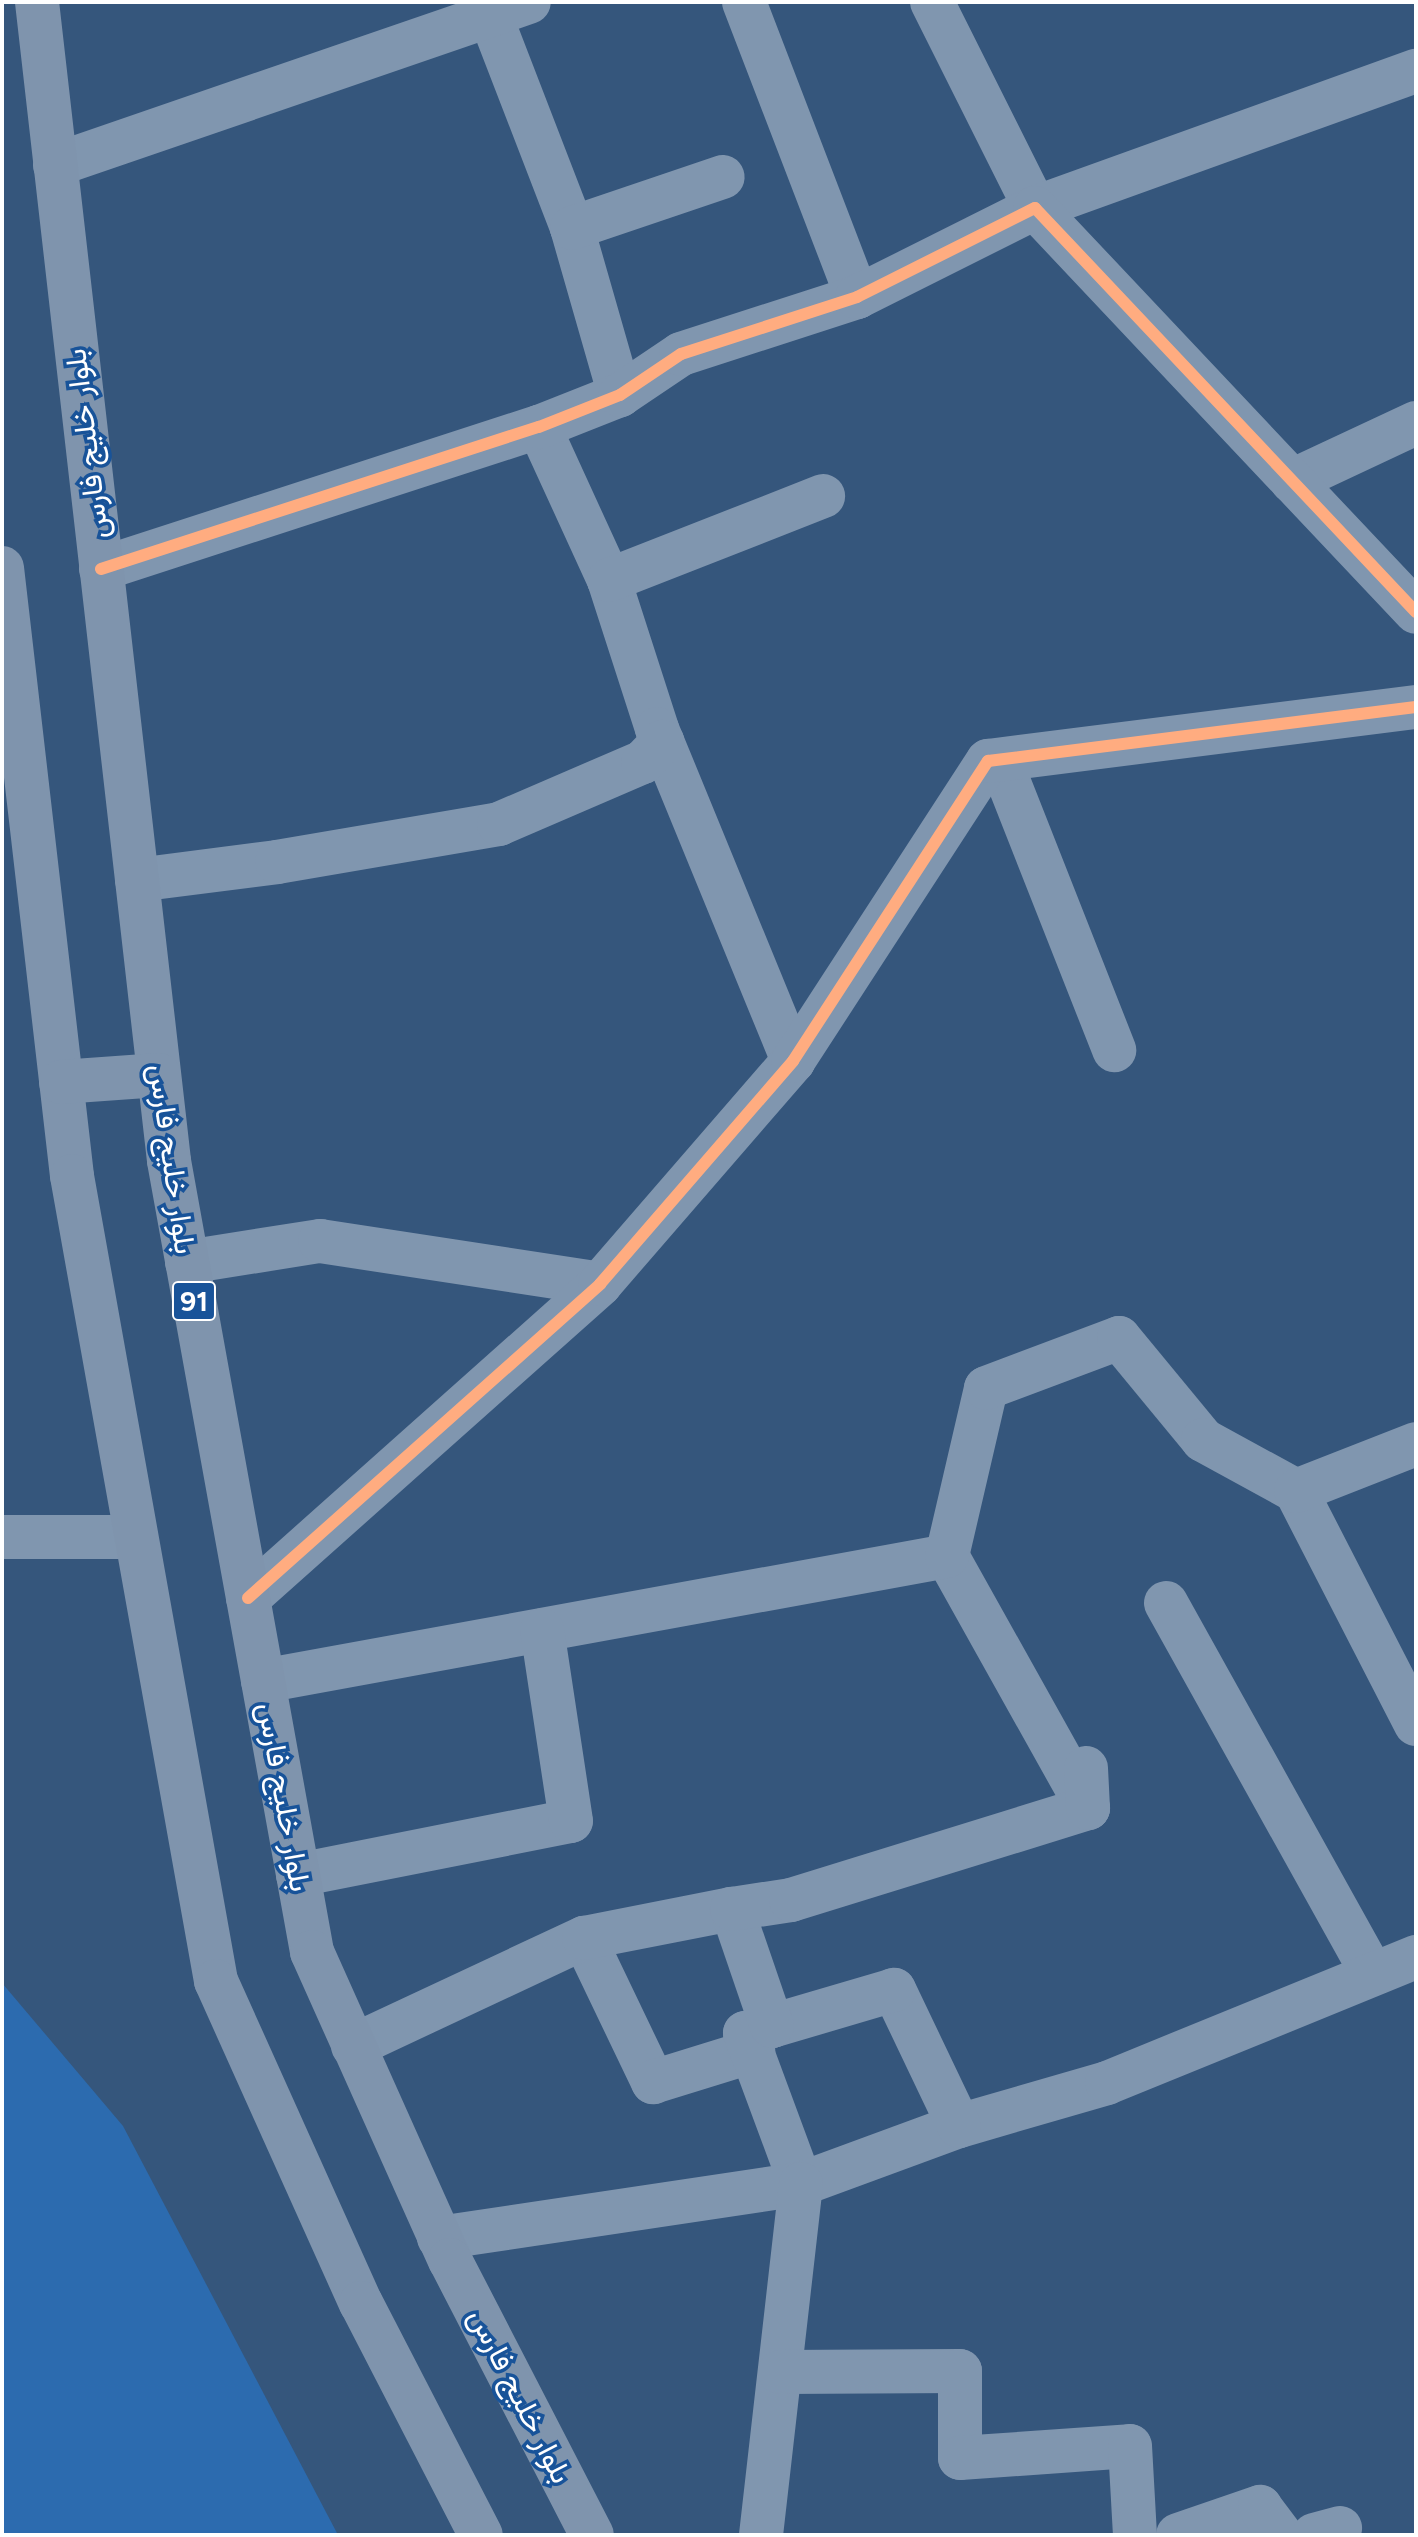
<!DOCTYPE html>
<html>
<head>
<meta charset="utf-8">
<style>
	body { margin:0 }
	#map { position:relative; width:1418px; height:2537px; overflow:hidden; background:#35567c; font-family:Figtree,Vazirmatn,sans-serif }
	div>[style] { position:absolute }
	.green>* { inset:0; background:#2c6baf }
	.street>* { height:44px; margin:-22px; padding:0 22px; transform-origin:22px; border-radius:22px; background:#8096af }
	.highway>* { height:44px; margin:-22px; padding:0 22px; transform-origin:22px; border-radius:22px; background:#7f94ad }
	.cycleway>* { height:12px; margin:-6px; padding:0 6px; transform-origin:6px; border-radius:6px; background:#ffac80 }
	span { translate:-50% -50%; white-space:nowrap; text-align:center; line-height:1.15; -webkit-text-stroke:7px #185399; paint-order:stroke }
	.shield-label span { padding:2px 6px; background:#185399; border:2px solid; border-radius:6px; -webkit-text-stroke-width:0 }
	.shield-label { font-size:28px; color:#fff; font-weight:700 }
	.street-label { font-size:30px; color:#fff }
	.frame { position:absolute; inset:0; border:4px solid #fff; pointer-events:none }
</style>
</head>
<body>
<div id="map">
	<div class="green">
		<div style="clip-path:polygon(2px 1983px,123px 2126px,338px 2535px,2px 2535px)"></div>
	</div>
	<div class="street">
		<div style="left:744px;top:2px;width:316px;rotate:69deg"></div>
		<div style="left:932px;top:2px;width:230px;rotate:63.4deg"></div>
		<div style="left:1035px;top:208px;width:405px;rotate:-19.8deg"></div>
		<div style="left:490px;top:15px;width:228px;rotate:68.9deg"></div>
		<div style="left:572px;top:228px;width:174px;rotate:74deg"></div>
		<div style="left:55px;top:165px;width:501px;rotate:-18.98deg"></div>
		<div style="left:572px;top:228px;width:159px;rotate:-18.7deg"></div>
		<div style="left:539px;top:427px;width:168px;rotate:65.4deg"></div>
		<div style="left:609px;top:580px;width:157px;rotate:72.1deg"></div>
		<div style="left:657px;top:729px;width:359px;rotate:67.7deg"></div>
		<div style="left:1292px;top:481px;width:137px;rotate:-25.1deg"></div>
		<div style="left:101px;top:569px;width:460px;rotate:-18deg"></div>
		<div style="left:539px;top:427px;width:87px;rotate:-21.6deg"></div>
		<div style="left:620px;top:395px;width:73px;rotate:-33.9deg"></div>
		<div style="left:681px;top:354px;width:185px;rotate:-17.9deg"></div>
		<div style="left:857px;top:297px;width:199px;rotate:-26.6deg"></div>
		<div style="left:1035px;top:208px;width:555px;rotate:46.68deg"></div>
		<div style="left:609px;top:580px;width:230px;rotate:-21.4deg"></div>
		<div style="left:1000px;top:760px;width:312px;rotate:68.5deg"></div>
		<div style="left:137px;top:880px;width:141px;rotate:-7.3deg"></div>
		<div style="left:277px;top:862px;width:225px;rotate:-9.7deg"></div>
		<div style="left:499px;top:824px;width:157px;rotate:-23.3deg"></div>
		<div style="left:643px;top:762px;width:28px;rotate:-46deg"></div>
		<div style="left:187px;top:1262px;width:135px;rotate:-9deg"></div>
		<div style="left:320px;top:1241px;width:283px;rotate:8.7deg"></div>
		<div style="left:1296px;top:1491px;width:262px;rotate:62.8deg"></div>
		<div style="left:2px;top:1537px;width:134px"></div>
		<div style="left:947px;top:1556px;width:289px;rotate:60.8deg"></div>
		<div style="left:248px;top:1598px;width:472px;rotate:-41.7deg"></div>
		<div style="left:600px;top:1284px;width:295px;rotate:-49.1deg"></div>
		<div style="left:793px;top:1061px;width:358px;rotate:-57deg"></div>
		<div style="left:988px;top:761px;width:431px;rotate:-7.2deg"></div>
		<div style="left:1166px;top:1603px;width:423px;rotate:60.9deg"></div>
		<div style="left:263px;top:1681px;width:695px;rotate:-10.36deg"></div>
		<div style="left:947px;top:1556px;width:172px;rotate:-76.9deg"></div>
		<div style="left:986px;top:1388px;width:142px;rotate:-20.6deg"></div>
		<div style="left:1119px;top:1338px;width:132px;rotate:50.5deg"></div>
		<div style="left:1203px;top:1440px;width:106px;rotate:28.7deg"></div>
		<div style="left:1296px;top:1491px;width:129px;rotate:-21.4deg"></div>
		<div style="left:298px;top:1875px;width:278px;rotate:-11.2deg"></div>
		<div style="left:571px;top:1821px;width:193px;rotate:-98.6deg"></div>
		<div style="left:584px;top:1938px;width:160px;rotate:64.4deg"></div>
		<div style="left:653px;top:2082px;width:105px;rotate:-17.2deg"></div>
		<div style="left:772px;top:2026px;width:28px;rotate:165deg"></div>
		<div style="left:745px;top:2033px;width:161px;rotate:69.7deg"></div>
		<div style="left:801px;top:2184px;width:168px;rotate:-20.2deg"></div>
		<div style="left:959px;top:2126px;width:154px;rotate:-16.2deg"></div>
		<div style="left:1107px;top:2083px;width:334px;rotate:-22.2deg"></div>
		<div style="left:353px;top:2046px;width:255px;rotate:-25.1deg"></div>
		<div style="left:584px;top:1938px;width:151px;rotate:-11.1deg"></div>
		<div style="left:959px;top:2126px;width:151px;rotate:-115.5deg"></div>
		<div style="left:894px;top:1990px;width:127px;rotate:163.6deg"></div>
		<div style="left:772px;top:2026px;width:124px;rotate:-108.9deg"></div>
		<div style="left:732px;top:1909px;width:60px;rotate:-8.7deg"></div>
		<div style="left:791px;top:1900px;width:311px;rotate:-17.2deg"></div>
		<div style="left:1088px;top:1808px;width:40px;rotate:-92.9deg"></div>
		<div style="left:439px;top:2238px;width:366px;rotate:-8.5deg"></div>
		<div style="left:801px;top:2184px;width:353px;rotate:96.5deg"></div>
		<div style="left:780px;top:2372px;width:180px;rotate:-0.3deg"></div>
		<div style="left:960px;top:2371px;width:87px;rotate:90deg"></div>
		<div style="left:960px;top:2458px;width:170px;rotate:-4deg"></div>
		<div style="left:1130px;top:2446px;width:89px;rotate:86.8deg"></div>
		<div style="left:1178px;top:2535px;width:87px;rotate:-18.9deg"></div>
		<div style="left:1260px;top:2507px;width:35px;rotate:53deg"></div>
		<div style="left:1314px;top:2535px;width:27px;rotate:-15deg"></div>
	</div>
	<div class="highway">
		<div style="left:37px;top:2px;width:1166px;rotate:83.5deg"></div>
		<div style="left:169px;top:1161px;width:804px;rotate:79.75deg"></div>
		<div style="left:312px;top:1952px;width:338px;rotate:65.9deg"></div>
		<div style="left:450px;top:2260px;width:309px;rotate:62.7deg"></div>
		<div style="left:2px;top:568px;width:612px;rotate:83.43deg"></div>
		<div style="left:72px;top:1176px;width:818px;rotate:79.86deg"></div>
		<div style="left:216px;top:1981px;width:353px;rotate:65.8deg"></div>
		<div style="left:361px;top:2303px;width:261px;rotate:62.7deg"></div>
		<div style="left:61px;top:1082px;width:98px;rotate:-4.1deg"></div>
	</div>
	<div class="cycleway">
		<div style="left:101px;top:569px;width:460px;rotate:-18deg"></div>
		<div style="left:539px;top:427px;width:87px;rotate:-21.6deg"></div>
		<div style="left:620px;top:395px;width:73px;rotate:-33.9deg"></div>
		<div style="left:681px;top:354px;width:185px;rotate:-17.9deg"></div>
		<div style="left:857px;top:297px;width:199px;rotate:-26.6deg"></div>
		<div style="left:1035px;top:208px;width:555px;rotate:46.68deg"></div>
		<div style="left:248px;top:1598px;width:472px;rotate:-41.7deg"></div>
		<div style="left:600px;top:1284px;width:295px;rotate:-49.1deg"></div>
		<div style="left:793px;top:1061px;width:358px;rotate:-57deg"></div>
		<div style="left:988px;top:761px;width:431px;rotate:-7.2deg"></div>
	</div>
	<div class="shield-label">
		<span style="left:194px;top:1301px">91</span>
	</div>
	<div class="street-label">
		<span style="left:87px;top:444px;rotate:-97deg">بلوار خلیج فارس</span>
		<span style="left:172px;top:1159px;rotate:82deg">بلوار خلیج فارس</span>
		<span style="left:284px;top:1797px;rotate:80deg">بلوار خلیج فارس</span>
		<span style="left:520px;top:2396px;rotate:63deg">بلوار خلیج فارس</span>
	</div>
	<div class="frame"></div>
</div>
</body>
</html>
